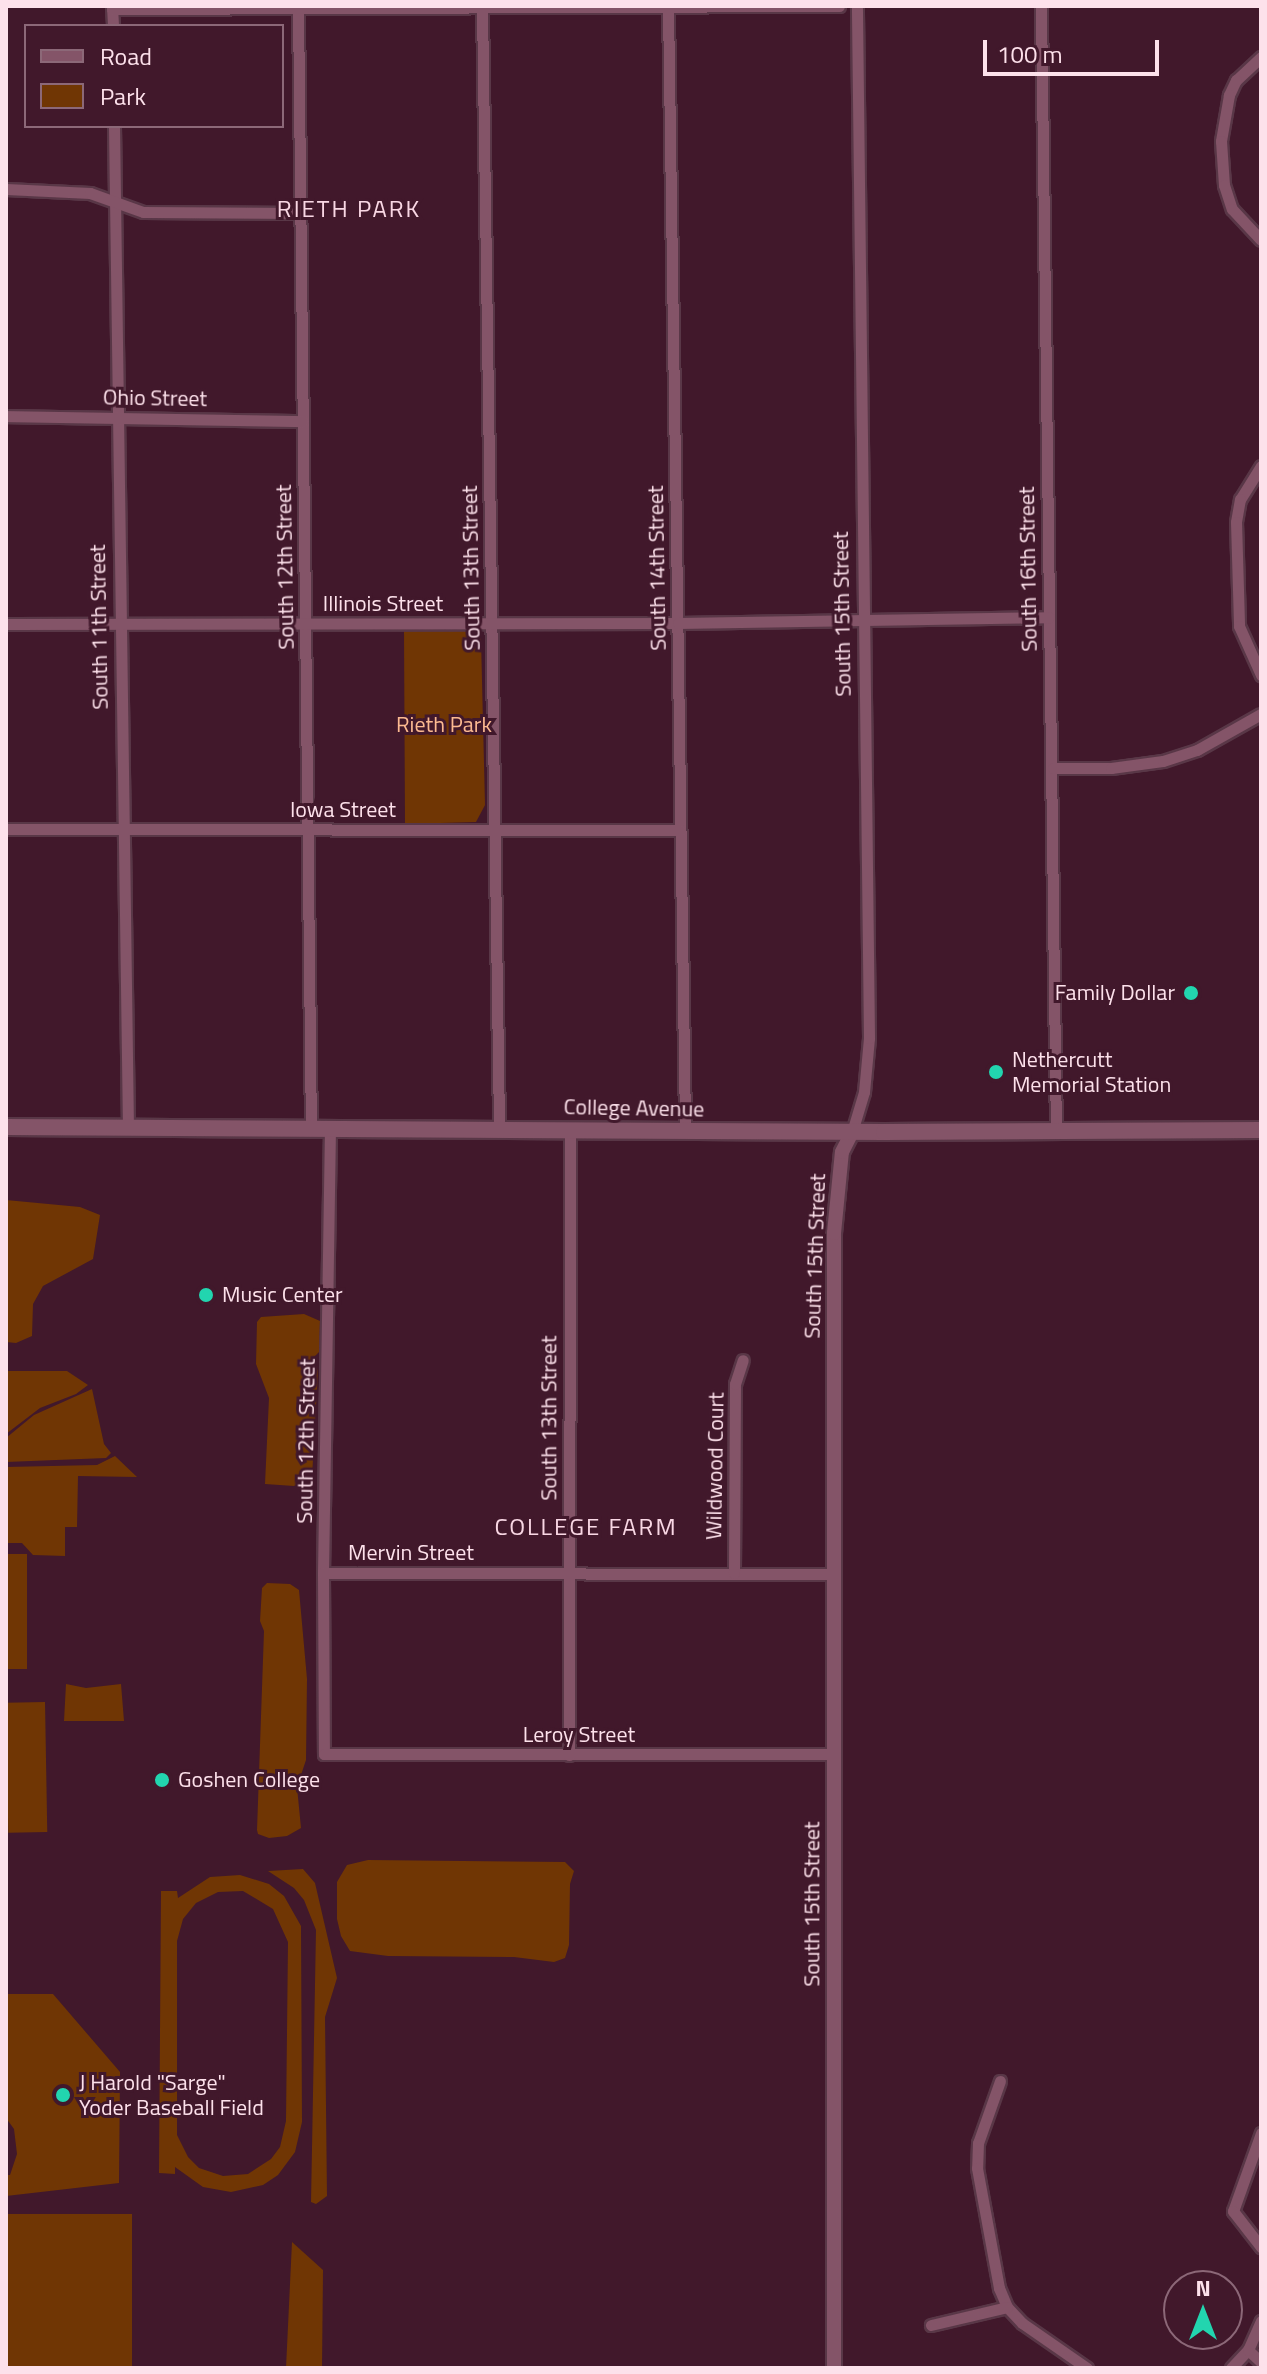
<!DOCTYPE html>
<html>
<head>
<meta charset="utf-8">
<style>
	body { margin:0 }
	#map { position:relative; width:1267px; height:2374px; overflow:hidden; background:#41182b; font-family:"Titillium Web",sans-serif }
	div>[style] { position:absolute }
	.green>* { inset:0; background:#703604; transform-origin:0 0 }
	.roads { filter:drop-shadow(2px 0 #593747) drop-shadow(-2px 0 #593747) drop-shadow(0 2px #593747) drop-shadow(0 -2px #593747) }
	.minor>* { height:11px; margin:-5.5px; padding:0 5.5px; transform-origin:5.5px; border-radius:5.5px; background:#845468 }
	.tertiary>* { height:14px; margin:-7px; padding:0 7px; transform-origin:7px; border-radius:7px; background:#845468 }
	.secondary>* { height:16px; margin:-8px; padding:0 8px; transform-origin:8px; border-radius:8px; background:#845468 }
	.dots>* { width:22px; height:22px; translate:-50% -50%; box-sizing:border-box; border:4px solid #41182b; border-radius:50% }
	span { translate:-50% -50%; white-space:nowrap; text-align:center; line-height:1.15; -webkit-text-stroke:6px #41182b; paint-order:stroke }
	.street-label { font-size:22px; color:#fde1eb }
	.park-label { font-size:22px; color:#fcba91 }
	.poi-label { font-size:22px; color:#fde1eb }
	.right { translate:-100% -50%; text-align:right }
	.left { translate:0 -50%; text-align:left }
	.neighbourhood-label { font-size:24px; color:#f9d7e4; letter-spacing:2px }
	.frame { position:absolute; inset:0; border:8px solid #fde1eb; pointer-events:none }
	.legend { position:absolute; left:24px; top:24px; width:260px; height:104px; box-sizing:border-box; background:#41182b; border:2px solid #8c6878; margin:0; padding:10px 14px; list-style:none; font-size:24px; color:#fde1eb }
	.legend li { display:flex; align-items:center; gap:16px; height:40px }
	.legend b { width:40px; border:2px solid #8c6878 }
	.north { position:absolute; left:1163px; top:2270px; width:80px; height:80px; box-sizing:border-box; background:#41182b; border:2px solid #8c6878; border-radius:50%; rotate:0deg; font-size:22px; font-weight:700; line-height:32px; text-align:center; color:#fde1eb }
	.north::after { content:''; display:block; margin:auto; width:28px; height:36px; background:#22d5af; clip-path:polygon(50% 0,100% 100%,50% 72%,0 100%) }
	.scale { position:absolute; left:983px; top:40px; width:176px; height:36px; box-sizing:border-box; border:4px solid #fde1eb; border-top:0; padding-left:10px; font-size:24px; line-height:28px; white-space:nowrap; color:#fde1eb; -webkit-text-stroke:6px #41182b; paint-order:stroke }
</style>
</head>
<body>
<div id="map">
	<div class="green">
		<div style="clip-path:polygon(404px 628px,464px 628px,481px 639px,485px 805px,476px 822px,405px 824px)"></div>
		<div style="clip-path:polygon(6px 1200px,80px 1207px,100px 1215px,93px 1259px,43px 1286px,33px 1304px,32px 1336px,16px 1343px,6px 1342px)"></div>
		<div style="clip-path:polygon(304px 1314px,320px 1321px,319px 1352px,313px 1358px,318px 1371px,312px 1477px,294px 1486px,265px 1484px,269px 1398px,256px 1364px,257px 1322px,261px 1317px)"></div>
		<div style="clip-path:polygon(6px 1371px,67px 1371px,88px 1385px,76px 1394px,40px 1408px,6px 1434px)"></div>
		<div style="clip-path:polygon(92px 1389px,104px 1444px,111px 1453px,106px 1458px,6px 1462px,6px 1438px,34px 1415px)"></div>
		<div style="clip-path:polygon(115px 1456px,137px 1477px,78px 1476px,77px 1527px,65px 1527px,65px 1556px,33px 1555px,22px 1543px,6px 1543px,6px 1467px,97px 1465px)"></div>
		<div style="left:6px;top:1554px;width:21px;height:115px"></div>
		<div style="clip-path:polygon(267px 1583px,290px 1584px,299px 1590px,307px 1679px,306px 1760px,297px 1787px,301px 1828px,287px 1836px,269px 1838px,258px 1834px,257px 1830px,264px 1631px,260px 1621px,262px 1588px)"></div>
		<div style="clip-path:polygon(66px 1684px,86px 1688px,121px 1684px,124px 1721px,64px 1721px)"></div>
		<div style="left:45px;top:1702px;width:130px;height:39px;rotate:89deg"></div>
		<div style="clip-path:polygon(368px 1860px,565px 1862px,574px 1871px,570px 1884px,569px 1945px,565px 1958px,554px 1962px,514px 1957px,388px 1956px,350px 1951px,341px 1936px,337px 1919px,337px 1882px,347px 1865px)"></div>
		<div style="clip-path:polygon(303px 1869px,315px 1883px,337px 1978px,325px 2017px,327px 2196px,316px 2204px,311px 2202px,316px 1930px,304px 1900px,294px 1888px,268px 1871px)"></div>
		<div style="clip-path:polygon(evenodd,240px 1875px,269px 1884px,284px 1896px,301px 1926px,302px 2122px,295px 2152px,278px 2175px,263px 2185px,231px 2192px,203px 2187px,175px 2167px,175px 2174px,159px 2173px,161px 1891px,177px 1891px,178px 1898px,210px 1877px,240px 1875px,243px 1891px,273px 1909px,288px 1942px,286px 2121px,280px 2147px,271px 2159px,248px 2174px,223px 2176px,199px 2168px,188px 2157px,177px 2135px,177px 1941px,183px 1919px,196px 1903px,218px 1892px,243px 1891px)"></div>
		<div style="clip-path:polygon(6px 1994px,53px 1994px,120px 2072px,119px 2183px,6px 2196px,6px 2175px,10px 2175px,17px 2154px,14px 2129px,6px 2118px)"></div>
		<div style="left:6px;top:2214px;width:126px;height:154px"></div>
		<div style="clip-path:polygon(292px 2242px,323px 2270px,322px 2368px,286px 2368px)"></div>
	</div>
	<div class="roads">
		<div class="minor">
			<div style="left:112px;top:6px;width:20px;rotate:87deg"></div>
			<div style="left:298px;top:6px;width:1122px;rotate:89.34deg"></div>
			<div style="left:482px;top:6px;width:1123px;rotate:89.13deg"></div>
			<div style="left:668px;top:6px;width:1124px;rotate:89.13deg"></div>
			<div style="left:1041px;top:6px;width:1125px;rotate:89.24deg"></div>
			<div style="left:112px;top:9px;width:727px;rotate:-0.24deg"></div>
			<div style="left:1261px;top:57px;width:34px;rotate:137deg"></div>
			<div style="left:1236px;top:80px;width:17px;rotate:115deg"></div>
			<div style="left:1229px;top:95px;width:47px;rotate:99.9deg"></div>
			<div style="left:1221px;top:141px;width:44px;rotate:86.1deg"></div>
			<div style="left:1224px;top:185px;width:25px;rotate:72deg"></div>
			<div style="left:1232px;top:209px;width:42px;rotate:46.9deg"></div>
			<div style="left:114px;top:126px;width:1002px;rotate:89.2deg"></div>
			<div style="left:6px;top:189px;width:84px;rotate:2.7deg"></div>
			<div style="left:90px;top:193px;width:56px;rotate:19.7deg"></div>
			<div style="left:143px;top:212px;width:158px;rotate:0.4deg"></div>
			<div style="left:6px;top:416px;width:297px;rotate:1deg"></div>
			<div style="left:1261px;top:466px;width:39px;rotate:122deg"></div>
			<div style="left:1240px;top:499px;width:23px;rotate:100deg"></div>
			<div style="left:1236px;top:522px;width:104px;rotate:88.3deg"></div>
			<div style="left:1239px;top:626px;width:54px;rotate:65.8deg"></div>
			<div style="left:6px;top:624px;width:672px;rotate:-0.09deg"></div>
			<div style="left:678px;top:623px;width:371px;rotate:-0.9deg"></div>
			<div style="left:1053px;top:768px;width:58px"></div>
			<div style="left:1111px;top:768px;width:52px;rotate:-7.7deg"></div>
			<div style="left:1163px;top:761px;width:36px;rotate:-18deg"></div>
			<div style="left:1197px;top:750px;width:73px;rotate:-29.4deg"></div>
			<div style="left:6px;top:829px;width:674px;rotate:0.09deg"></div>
			<div style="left:330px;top:1128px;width:445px;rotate:90.9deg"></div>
			<div style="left:323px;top:1573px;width:181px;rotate:89.7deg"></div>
			<div style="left:324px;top:1754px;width:511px"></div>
			<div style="left:852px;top:1132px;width:42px;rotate:-73.3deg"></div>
			<div style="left:864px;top:1092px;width:54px;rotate:-84.7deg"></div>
			<div style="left:869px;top:1038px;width:1032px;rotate:-90.67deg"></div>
			<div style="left:323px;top:1573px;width:511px;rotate:0.11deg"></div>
			<div style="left:734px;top:1573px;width:189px;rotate:-89.7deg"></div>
			<div style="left:735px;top:1384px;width:25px;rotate:-72deg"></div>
			<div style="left:569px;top:1755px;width:626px;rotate:-89.91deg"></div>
			<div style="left:1000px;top:2081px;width:66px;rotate:109.5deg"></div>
			<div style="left:978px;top:2143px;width:25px;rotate:92deg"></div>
			<div style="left:977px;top:2168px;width:122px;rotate:79.6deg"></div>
			<div style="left:999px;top:2288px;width:21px;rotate:67deg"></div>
			<div style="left:1007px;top:2307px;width:22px;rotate:47deg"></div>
			<div style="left:1022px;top:2323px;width:79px;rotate:34.7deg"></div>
			<div style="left:1261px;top:2133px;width:83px;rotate:109.7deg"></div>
			<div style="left:1233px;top:2211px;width:46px;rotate:52.1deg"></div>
			<div style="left:931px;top:2325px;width:78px;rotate:-13.3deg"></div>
			<div style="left:1248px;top:2350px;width:18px;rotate:43deg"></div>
			<div style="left:1231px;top:2368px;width:25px;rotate:-47deg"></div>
			<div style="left:1248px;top:2350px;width:32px;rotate:-66deg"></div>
		</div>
		<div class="tertiary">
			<div style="left:834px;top:2368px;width:1135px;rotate:-90deg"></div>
			<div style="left:834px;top:1233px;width:81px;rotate:-84.4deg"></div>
			<div style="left:842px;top:1152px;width:22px;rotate:-63deg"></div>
		</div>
		<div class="secondary">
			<div style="left:6px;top:1127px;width:878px;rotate:0.33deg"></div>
			<div style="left:884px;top:1132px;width:377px;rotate:-0.3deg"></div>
		</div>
	</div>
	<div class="dots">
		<div style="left:1191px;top:993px;background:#22d5af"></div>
		<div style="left:996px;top:1072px;background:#22d5af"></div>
		<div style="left:206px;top:1295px;background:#22d5af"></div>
		<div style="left:162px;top:1780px;background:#22d5af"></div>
		<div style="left:63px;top:2095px;background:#22d5af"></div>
	</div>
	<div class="street-label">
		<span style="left:155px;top:398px;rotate:1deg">Ohio Street</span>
		<span style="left:285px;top:567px;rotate:-91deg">South 12th Street</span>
		<span style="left:471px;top:568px;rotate:-91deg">South 13th Street</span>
		<span style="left:657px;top:568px;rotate:-91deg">South 14th Street</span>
		<span style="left:1028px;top:569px;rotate:-91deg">South 16th Street</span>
		<span style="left:383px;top:604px">Illinois Street</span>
		<span style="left:842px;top:614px;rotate:-91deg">South 15th Street</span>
		<span style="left:99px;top:627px;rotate:-91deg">South 11th Street</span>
		<span style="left:343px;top:810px">Iowa Street</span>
		<span style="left:634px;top:1108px;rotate:1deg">College Avenue</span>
		<span style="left:815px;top:1256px;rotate:-88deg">South 15th Street</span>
		<span style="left:549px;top:1418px;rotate:-90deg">South 13th Street</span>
		<span style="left:306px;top:1441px;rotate:-89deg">South 12th Street</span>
		<span style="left:715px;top:1466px;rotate:-89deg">Wildwood Court</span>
		<span style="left:411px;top:1553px">Mervin Street</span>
		<span style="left:579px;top:1735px">Leroy Street</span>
		<span style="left:812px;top:1904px;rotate:-90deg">South 15th Street</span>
	</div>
	<div class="park-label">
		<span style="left:444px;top:725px">Rieth Park</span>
	</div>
	<div class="poi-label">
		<span class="right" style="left:1175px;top:993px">Family Dollar</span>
		<span class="left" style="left:1012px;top:1072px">Nethercutt<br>Memorial Station</span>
		<span class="left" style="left:222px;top:1295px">Music Center</span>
		<span class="left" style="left:178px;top:1780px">Goshen College</span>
		<span class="left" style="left:79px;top:2095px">J Harold "Sarge"<br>Yoder Baseball Field</span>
	</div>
	<div class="neighbourhood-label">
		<span style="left:349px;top:209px">RIETH PARK</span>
		<span style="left:586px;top:1527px">COLLEGE FARM</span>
	</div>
	<div class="frame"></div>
	<ul class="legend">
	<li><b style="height:10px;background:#845468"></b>Road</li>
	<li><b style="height:22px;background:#703604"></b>Park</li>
	</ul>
	<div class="north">N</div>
	<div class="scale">100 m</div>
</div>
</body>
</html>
